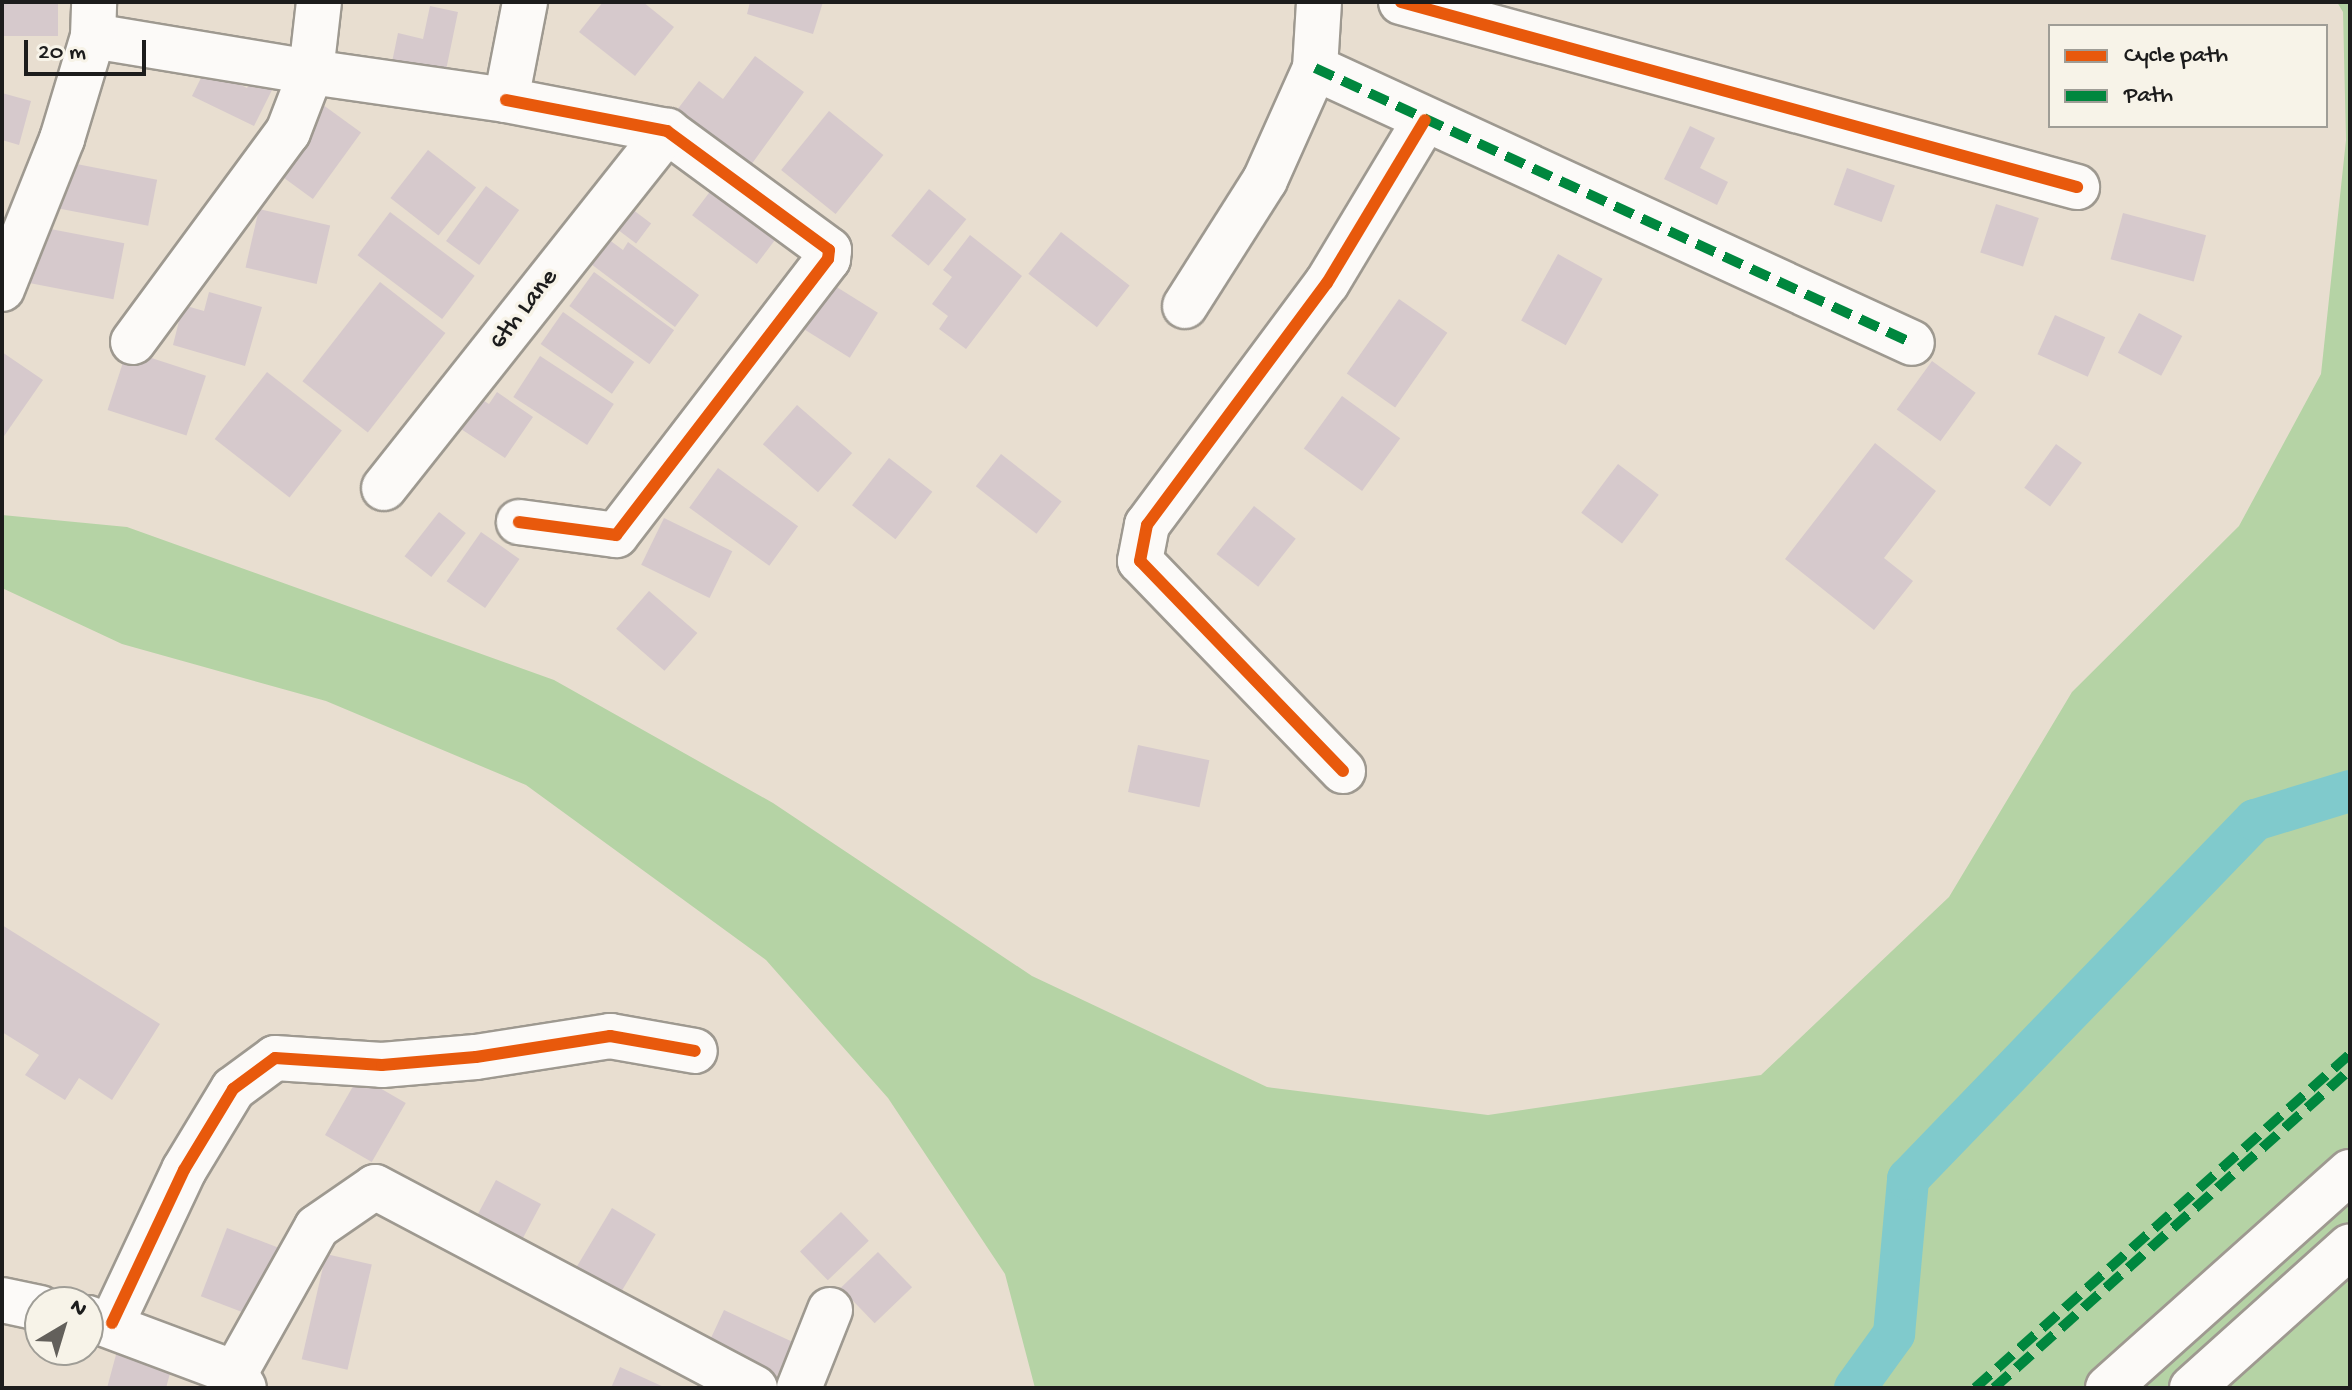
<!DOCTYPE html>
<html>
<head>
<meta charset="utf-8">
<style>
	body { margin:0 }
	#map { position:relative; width:2352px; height:1390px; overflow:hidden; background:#e8ded0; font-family:"Gochi Hand",sans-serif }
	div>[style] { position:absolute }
	.green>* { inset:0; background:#b5d3a5 }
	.canal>* { height:42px; margin:-21px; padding:0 21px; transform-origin:21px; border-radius:21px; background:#80cacc }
	.building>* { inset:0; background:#d6c9cc; transform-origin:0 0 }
	.roads { filter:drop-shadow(2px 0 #9e9990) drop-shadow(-2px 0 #9e9990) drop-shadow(0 2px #9e9990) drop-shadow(0 -2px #9e9990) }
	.minor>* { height:44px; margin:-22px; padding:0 22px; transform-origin:22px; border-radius:22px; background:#fcfaf8 }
	.highway>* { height:44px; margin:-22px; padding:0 22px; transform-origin:22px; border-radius:22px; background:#fcfaf8 }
	.quiet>* { height:10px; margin-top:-5px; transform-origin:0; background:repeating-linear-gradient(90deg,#00873e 0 20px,transparent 0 30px) }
	.cycleway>* { height:12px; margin:-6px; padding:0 6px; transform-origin:6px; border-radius:6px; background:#e8590c }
	span { translate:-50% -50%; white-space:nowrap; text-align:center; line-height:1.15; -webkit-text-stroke:7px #f7f3e8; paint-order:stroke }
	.street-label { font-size:26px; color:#1c1c1c }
	.frame { position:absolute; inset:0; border:4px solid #1c1c1c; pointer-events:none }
	.legend { position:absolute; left:2048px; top:24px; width:280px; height:104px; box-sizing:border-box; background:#f7f3e8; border:2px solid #9f9d96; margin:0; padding:10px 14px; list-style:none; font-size:24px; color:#1c1c1c }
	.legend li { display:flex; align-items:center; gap:16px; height:40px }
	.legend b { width:40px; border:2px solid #9f9d96 }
	.north { position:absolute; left:24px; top:1286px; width:80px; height:80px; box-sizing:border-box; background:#f7f3e8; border:2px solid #9f9d96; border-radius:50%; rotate:38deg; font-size:22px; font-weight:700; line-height:32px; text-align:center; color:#1c1c1c }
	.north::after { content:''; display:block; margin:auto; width:28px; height:36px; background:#63605b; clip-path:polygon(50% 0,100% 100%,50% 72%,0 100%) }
	.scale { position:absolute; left:24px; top:40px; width:122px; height:36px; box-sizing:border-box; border:4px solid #1c1c1c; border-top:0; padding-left:10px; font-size:24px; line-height:28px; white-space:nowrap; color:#1c1c1c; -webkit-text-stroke:6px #f7f3e8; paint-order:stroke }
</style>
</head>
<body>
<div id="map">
	<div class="green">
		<div style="clip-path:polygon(2337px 2px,2350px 2px,2350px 1388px,1035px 1388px,1005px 1274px,888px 1098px,766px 960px,526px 785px,326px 701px,122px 644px,2px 588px,2px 515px,127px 527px,554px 680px,773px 803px,1032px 976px,1267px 1087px,1488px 1115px,1761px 1075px,1949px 897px,2072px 692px,2239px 526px,2321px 374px,2346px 140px,2343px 12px)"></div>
	</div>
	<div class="canal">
		<div style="left:1855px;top:1388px;width:67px;rotate:-54.2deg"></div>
		<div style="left:1894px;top:1334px;width:156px;rotate:-84.8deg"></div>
		<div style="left:1908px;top:1179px;width:499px;rotate:-46deg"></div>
		<div style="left:2255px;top:820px;width:99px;rotate:-17deg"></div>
	</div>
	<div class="building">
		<div style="left:2px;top:2px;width:56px;height:34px"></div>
		<div style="clip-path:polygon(603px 2px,643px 2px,674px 27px,635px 76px,579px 32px)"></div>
		<div style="clip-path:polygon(750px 2px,823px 2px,813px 34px,747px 14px)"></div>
		<div style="clip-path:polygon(430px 6px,458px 12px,444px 80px,391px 67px,398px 33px,423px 39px)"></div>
		<div style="clip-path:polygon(755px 56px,804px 92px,751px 165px,677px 110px,699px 81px,723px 99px)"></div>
		<div style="clip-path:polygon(206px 68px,247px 88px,255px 73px,275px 84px,254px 126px,192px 96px)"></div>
		<div style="clip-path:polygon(2px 93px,31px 101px,19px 145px,2px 140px)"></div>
		<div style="left:319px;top:102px;width:52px;height:82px;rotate:36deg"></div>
		<div style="left:829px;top:111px;width:70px;height:76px;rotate:39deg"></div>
		<div style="clip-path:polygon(1690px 126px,1715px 138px,1700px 168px,1728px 182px,1717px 205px,1664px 179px)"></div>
		<div style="left:428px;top:150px;width:61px;height:61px;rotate:38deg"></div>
		<div style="left:56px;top:160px;width:103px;height:47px;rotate:11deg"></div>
		<div style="left:1847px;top:168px;width:51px;height:39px;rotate:20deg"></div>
		<div style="left:721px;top:177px;width:81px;height:48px;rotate:37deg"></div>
		<div style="left:486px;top:186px;width:41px;height:68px;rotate:36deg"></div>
		<div style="left:929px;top:189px;width:48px;height:60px;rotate:39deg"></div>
		<div style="left:624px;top:203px;width:34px;height:25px;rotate:37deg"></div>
		<div style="left:1996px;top:204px;width:45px;height:51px;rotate:18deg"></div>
		<div style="left:259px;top:209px;width:73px;height:60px;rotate:13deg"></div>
		<div style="left:390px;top:212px;width:106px;height:54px;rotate:37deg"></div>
		<div style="left:2123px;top:213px;width:86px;height:48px;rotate:15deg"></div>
		<div style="left:35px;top:226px;width:91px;height:57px;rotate:11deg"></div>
		<div style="left:1061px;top:232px;width:87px;height:53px;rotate:38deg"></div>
		<div style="clip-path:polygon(970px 235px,1022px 276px,966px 349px,939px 329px,948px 316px,932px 304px,952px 277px,943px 270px)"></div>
		<div style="clip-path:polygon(608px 239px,623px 250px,628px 242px,699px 295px,675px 327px,591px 264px)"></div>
		<div style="left:1558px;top:254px;width:51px;height:76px;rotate:29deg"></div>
		<div style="left:594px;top:272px;width:99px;height:42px;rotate:36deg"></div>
		<div style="left:827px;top:281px;width:60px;height:53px;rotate:32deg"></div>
		<div style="left:380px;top:282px;width:83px;height:126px;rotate:38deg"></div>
		<div style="clip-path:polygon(209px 292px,262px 307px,245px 366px,173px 345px,183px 305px,204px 311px)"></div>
		<div style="left:1399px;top:299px;width:59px;height:91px;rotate:35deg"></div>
		<div style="left:563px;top:312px;width:87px;height:39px;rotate:35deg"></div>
		<div style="left:2139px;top:313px;width:49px;height:45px;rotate:28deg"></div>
		<div style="left:2055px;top:315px;width:55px;height:43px;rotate:24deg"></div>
		<div style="left:127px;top:350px;width:83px;height:63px;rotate:18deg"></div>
		<div style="clip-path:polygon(2px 352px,43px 380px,2px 439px)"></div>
		<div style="left:540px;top:356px;width:88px;height:49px;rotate:33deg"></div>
		<div style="left:1932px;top:361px;width:54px;height:60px;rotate:36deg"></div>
		<div style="left:267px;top:372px;width:95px;height:85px;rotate:38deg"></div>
		<div style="clip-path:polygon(497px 392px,533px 417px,505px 458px,461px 429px,481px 399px,489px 404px)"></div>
		<div style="left:1342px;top:396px;width:72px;height:65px;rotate:36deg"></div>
		<div style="left:797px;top:405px;width:73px;height:52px;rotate:41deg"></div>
		<div style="clip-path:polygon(1875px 443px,1936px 491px,1884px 558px,1913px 581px,1874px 630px,1785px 559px)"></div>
		<div style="left:2056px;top:444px;width:32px;height:54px;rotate:36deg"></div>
		<div style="left:1001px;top:454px;width:77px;height:41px;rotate:38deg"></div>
		<div style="left:889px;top:458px;width:55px;height:60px;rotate:38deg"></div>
		<div style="left:1618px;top:464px;width:51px;height:61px;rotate:37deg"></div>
		<div style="left:718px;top:468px;width:99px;height:49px;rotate:36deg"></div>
		<div style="left:1254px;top:506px;width:53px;height:61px;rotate:38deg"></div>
		<div style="left:439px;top:512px;width:34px;height:56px;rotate:38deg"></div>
		<div style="left:664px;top:518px;width:76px;height:52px;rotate:26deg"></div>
		<div style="left:481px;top:532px;width:47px;height:60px;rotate:35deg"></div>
		<div style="left:649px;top:591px;width:64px;height:50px;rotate:41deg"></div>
		<div style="left:1138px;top:745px;width:73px;height:48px;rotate:12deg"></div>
		<div style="clip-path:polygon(2px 925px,160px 1024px,112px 1100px,79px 1078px,65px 1100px,25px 1075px,39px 1055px,2px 1032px)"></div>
		<div style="left:359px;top:1076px;width:54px;height:68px;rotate:30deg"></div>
		<div style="left:496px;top:1180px;width:51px;height:60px;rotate:28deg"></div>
		<div style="left:612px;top:1208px;width:51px;height:74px;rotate:31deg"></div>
		<div style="left:841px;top:1212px;width:40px;height:57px;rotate:46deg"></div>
		<div style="left:227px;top:1228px;width:56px;height:73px;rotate:21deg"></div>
		<div style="left:878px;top:1252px;width:49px;height:52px;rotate:46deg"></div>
		<div style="left:326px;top:1254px;width:47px;height:108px;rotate:13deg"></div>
		<div style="left:724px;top:1310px;width:76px;height:40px;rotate:25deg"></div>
		<div style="clip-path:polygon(117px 1351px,172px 1366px,166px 1388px,107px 1388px)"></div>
		<div style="clip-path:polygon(620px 1367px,666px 1388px,611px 1388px)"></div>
	</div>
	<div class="roads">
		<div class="minor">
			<div style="left:1401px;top:2px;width:701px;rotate:15.31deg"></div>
			<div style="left:93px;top:36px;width:221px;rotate:9.4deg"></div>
			<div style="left:311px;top:72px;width:70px;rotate:-83.5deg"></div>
			<div style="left:1315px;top:68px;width:657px;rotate:24.73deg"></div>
			<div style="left:506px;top:100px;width:164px;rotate:10.9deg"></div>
			<div style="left:667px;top:131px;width:201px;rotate:36.3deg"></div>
			<div style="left:829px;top:250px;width:9px;rotate:96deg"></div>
			<div style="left:828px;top:259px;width:348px;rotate:127.5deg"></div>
			<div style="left:616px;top:535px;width:98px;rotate:-172.4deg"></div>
			<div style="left:2px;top:289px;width:162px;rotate:-68.2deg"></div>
			<div style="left:62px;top:139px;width:108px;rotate:-73.2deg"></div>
			<div style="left:93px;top:36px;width:34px;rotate:-88deg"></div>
			<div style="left:1185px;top:306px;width:149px;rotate:-57.6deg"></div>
			<div style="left:1265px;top:180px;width:123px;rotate:-65.9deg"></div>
			<div style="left:1315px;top:68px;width:66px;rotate:-86.5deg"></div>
			<div style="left:133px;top:342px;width:261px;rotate:-53.6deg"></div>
			<div style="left:288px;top:132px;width:64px;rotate:-69deg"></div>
			<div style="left:311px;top:72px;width:197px;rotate:8.2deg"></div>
			<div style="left:506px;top:100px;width:100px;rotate:-79deg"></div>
			<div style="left:384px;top:488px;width:456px;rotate:-51.6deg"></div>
			<div style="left:1343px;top:771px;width:292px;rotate:-134deg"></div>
			<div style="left:1140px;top:561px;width:37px;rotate:-79deg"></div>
			<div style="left:1147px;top:525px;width:302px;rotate:-53.4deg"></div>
			<div style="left:1327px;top:283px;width:190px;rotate:-59deg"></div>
			<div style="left:2px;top:1300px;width:39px;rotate:12deg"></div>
			<div style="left:88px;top:1318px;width:157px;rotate:20.5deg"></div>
			<div style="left:235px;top:1373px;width:17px;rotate:59deg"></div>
			<div style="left:112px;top:1323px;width:169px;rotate:-64.8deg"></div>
			<div style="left:184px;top:1170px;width:95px;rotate:-58.8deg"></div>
			<div style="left:233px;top:1089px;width:52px;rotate:-36.4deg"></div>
			<div style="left:275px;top:1058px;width:107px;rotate:3.7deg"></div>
			<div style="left:382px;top:1065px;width:94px;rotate:-4.9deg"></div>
			<div style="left:476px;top:1057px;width:136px;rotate:-8.9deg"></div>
			<div style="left:610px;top:1036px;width:86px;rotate:10deg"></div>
			<div style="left:235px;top:1373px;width:167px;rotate:-60.7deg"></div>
			<div style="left:317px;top:1227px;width:70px;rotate:-34.6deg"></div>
			<div style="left:375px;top:1187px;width:430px;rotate:27.9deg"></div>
			<div style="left:799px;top:1388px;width:84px;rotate:-68.3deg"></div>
		</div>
		<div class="highway">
			<div style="left:2108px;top:1388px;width:324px;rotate:-41.8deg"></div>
			<div style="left:2192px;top:1388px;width:212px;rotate:-41.9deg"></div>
		</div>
	</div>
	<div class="quiet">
		<div style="left:1315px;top:68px;width:657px;rotate:24.73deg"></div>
		<div style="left:1975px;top:1388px;width:502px;rotate:-41.69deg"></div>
		<div style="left:1994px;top:1388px;width:477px;rotate:-41.8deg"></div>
	</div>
	<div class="cycleway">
		<div style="left:1401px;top:2px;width:701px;rotate:15.31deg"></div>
		<div style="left:506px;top:100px;width:164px;rotate:10.9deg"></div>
		<div style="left:667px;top:131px;width:201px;rotate:36.3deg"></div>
		<div style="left:829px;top:250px;width:9px;rotate:96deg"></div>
		<div style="left:828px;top:259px;width:348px;rotate:127.5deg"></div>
		<div style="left:616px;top:535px;width:98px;rotate:-172.4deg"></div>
		<div style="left:1343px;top:771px;width:292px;rotate:-134deg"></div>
		<div style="left:1140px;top:561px;width:37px;rotate:-79deg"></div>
		<div style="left:1147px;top:525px;width:302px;rotate:-53.4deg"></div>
		<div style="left:1327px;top:283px;width:190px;rotate:-59deg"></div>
		<div style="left:112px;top:1323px;width:169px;rotate:-64.8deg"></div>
		<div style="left:184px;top:1170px;width:95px;rotate:-58.8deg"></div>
		<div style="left:233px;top:1089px;width:52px;rotate:-36.4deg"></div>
		<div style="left:275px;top:1058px;width:107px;rotate:3.7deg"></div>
		<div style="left:382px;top:1065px;width:94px;rotate:-4.9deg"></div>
		<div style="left:476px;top:1057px;width:136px;rotate:-8.9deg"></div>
		<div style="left:610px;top:1036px;width:86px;rotate:10deg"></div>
	</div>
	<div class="street-label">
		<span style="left:525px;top:310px;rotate:-52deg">6th Lane</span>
	</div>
	<div class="frame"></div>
	<ul class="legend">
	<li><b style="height:10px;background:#e8590c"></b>Cycle path</li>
	<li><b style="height:10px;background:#00873e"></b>Path</li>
	</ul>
	<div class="north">N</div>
	<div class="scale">20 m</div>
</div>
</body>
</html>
